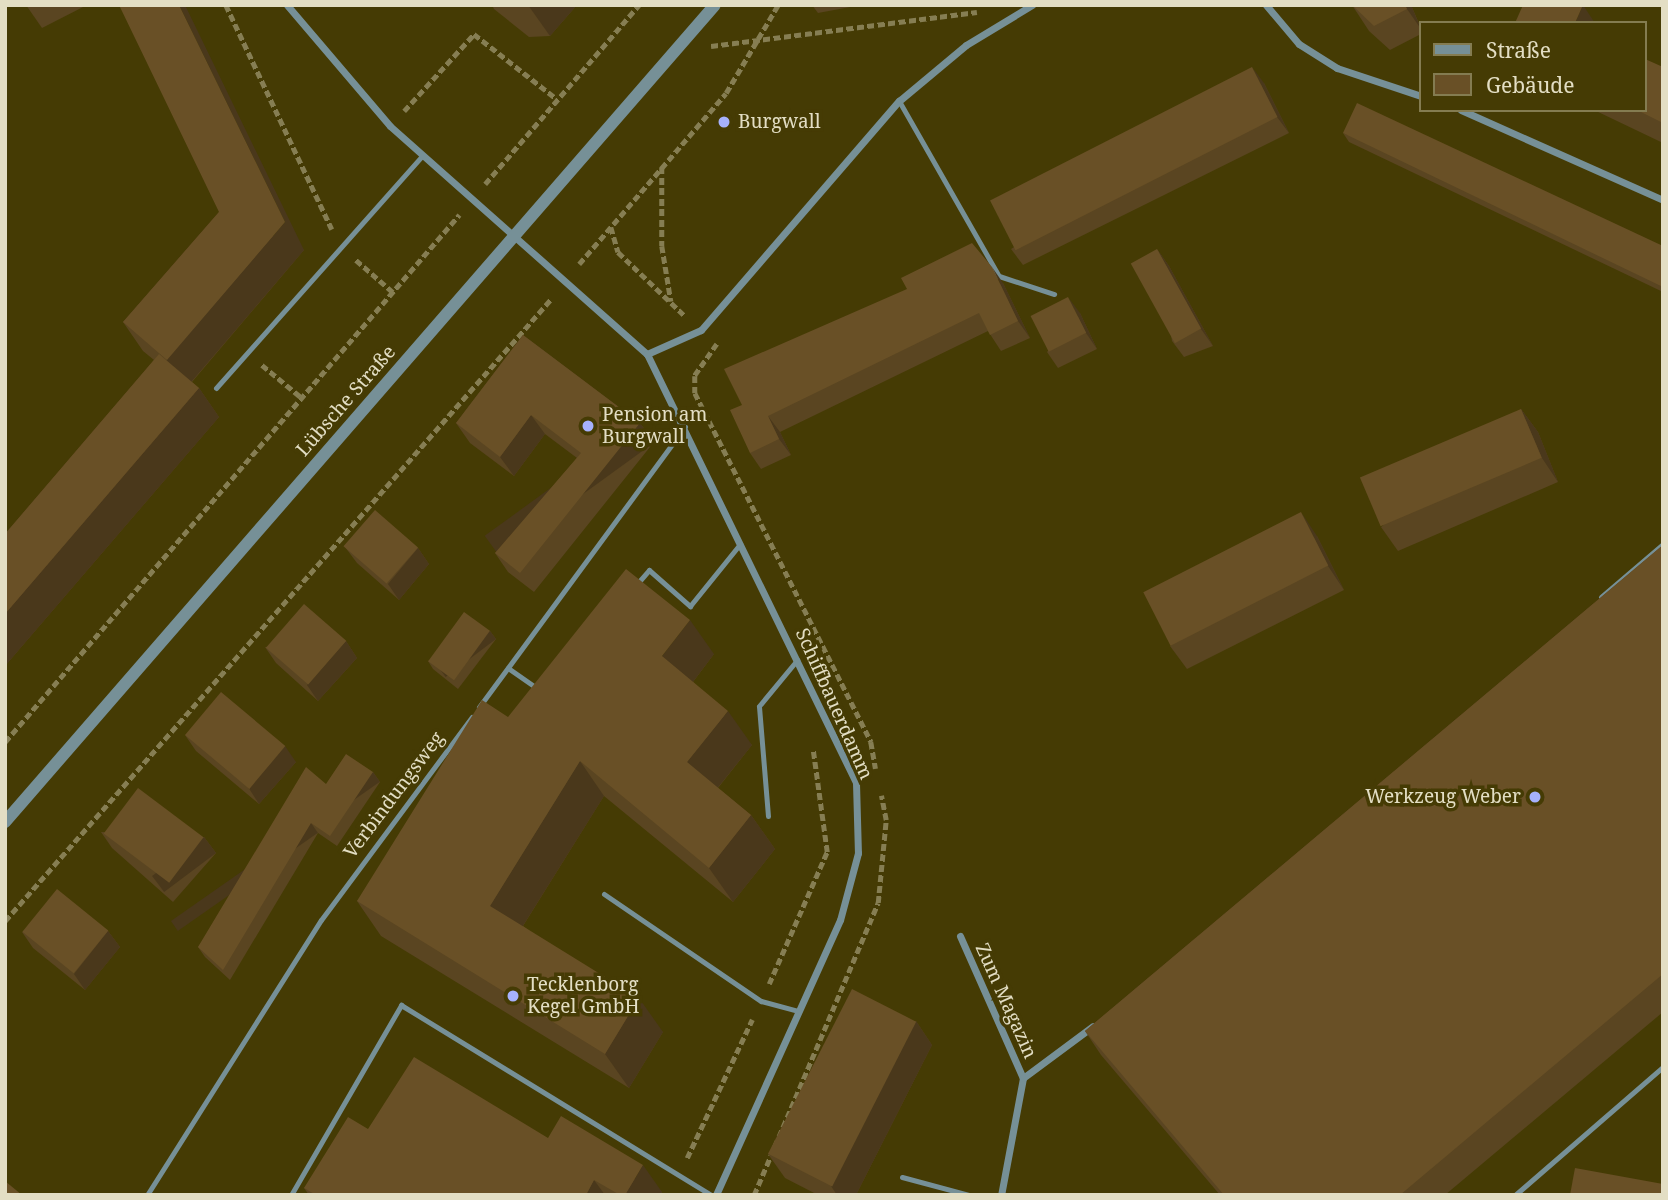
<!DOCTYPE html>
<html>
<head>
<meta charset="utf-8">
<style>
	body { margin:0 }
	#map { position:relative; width:1668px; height:1200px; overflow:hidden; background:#453b04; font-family:"Noto Serif",serif }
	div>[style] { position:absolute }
	.path>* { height:4.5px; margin-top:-2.25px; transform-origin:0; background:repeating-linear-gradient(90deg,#867e53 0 7px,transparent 0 10.5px) }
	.service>* { height:5px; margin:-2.5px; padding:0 2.5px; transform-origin:2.5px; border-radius:2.5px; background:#769097 }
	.minor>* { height:7px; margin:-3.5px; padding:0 3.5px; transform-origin:3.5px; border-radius:3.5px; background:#769097 }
	.tertiary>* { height:12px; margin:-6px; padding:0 6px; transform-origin:6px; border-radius:6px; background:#769097 }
	.wall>* { inset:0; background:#5a4521 }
	.shaded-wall>* { inset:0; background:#4a381b; transform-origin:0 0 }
	.building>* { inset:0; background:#695026; transform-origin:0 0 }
	.dots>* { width:19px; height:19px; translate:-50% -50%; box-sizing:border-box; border:4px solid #453b04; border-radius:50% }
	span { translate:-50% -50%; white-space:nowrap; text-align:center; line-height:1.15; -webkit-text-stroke:7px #453b04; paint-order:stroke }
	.poi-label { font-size:19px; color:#e3dec4 }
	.left { translate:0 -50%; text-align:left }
	.right { translate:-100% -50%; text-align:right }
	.street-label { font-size:19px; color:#e3dec4 }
	.frame { position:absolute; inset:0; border:7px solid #e3dec4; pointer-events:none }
	.legend { position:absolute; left:1419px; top:21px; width:228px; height:91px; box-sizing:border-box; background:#453b04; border:2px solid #847c51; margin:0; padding:9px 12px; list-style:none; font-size:21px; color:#e3dec4 }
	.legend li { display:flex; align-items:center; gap:14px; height:35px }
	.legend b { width:35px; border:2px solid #847c51 }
</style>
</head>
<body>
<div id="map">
	<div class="path">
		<div style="left:226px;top:5px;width:248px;rotate:64.7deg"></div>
		<div style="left:711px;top:46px;width:268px;rotate:-7.3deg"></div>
		<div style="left:404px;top:111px;width:104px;rotate:-47.7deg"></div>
		<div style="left:474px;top:34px;width:105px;rotate:38.1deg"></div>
		<div style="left:662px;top:167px;width:79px;rotate:90deg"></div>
		<div style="left:662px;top:246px;width:56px;rotate:80.7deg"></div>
		<div style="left:485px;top:184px;width:236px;rotate:-49.3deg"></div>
		<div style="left:611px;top:227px;width:26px;rotate:74deg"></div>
		<div style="left:618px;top:252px;width:91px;rotate:43.7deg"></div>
		<div style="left:356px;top:260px;width:49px;rotate:40.9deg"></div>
		<div style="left:579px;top:264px;width:225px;rotate:-49.3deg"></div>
		<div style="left:726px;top:93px;width:102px;rotate:-59.4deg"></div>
		<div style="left:717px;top:344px;width:39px;rotate:125deg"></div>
		<div style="left:695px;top:376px;width:17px;rotate:90deg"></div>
		<div style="left:695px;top:393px;width:391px;rotate:63.2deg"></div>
		<div style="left:871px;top:742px;width:27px;rotate:80deg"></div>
		<div style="left:262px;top:365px;width:52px;rotate:39.5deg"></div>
		<div style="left:5px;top:742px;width:696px;rotate:-49.26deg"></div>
		<div style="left:5px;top:921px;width:829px;rotate:-48.72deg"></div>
		<div style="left:769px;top:984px;width:144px;rotate:-66.3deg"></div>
		<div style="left:827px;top:852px;width:103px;rotate:-97.8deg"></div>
		<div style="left:687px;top:1158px;width:153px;rotate:-64.8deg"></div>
		<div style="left:754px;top:1195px;width:317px;rotate:-67deg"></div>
		<div style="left:878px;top:903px;width:83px;rotate:-84.5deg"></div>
		<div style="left:886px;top:820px;width:25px;rotate:-101deg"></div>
	</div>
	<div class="service">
		<div style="left:899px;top:101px;width:202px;rotate:60.3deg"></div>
		<div style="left:999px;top:276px;width:58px;rotate:18.1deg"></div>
		<div style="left:216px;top:388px;width:310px;rotate:-48.4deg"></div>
		<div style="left:636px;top:585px;width:20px;rotate:-49deg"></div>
		<div style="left:649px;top:570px;width:55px;rotate:41.3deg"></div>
		<div style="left:690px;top:606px;width:80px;rotate:-51.1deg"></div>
		<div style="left:1601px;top:597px;width:82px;rotate:-40.5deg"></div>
		<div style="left:508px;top:668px;width:38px;rotate:35deg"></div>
		<div style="left:479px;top:707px;width:348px;rotate:-53.7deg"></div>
		<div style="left:768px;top:816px;width:110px;rotate:-94.7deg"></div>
		<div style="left:759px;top:706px;width:60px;rotate:-50.4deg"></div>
		<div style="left:604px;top:894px;width:190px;rotate:34.3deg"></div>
		<div style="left:761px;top:1001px;width:39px;rotate:15deg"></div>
		<div style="left:902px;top:1177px;width:69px;rotate:15deg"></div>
		<div style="left:147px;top:1195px;width:325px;rotate:-57.7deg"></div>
		<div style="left:321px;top:920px;width:253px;rotate:-53.4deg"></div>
		<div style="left:291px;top:1195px;width:220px;rotate:-59.9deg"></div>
		<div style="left:401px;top:1005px;width:364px;rotate:31.5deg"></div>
		<div style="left:1515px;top:1195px;width:196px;rotate:-40.9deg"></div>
	</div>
	<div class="minor">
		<div style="left:287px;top:5px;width:159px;rotate:49.6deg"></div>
		<div style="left:390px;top:126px;width:344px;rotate:41.6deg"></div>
		<div style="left:647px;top:354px;width:477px;rotate:64deg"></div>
		<div style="left:856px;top:783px;width:70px;rotate:88.4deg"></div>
		<div style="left:858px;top:853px;width:69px;rotate:105deg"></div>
		<div style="left:840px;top:920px;width:302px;rotate:114.3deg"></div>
		<div style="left:1266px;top:5px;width:51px;rotate:49.8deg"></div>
		<div style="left:1299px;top:44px;width:45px;rotate:32.3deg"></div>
		<div style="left:1337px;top:68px;width:89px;rotate:18.4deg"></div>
		<div style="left:1461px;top:110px;width:221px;rotate:24deg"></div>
		<div style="left:647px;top:354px;width:59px;rotate:-24deg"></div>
		<div style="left:701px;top:330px;width:303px;rotate:-49.2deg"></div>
		<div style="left:899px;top:101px;width:87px;rotate:-39.9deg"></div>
		<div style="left:966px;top:45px;width:77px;rotate:-31.2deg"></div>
		<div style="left:960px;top:936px;width:155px;rotate:66.1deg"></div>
		<div style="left:1023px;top:1078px;width:119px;rotate:100.6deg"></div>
		<div style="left:1023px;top:1078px;width:87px;rotate:-36.6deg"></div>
	</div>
	<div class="tertiary">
		<div style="left:5px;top:822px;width:1082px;rotate:-49.01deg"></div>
	</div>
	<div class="wall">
		<div style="clip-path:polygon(26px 5px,87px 5px,42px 28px)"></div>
		<div style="clip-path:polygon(492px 5px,577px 5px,550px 36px,529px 37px,494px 9px)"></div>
		<div style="clip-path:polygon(812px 5px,861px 5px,818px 13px)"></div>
		<div style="clip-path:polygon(1352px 5px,1411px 5px,1421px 28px,1421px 34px,1390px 50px,1369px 31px)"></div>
		<div style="clip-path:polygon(1663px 67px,1663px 143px,1594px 110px,1645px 110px)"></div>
		<div style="clip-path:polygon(1264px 83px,1289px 133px,1023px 265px,1011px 249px)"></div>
		<div style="clip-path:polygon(1343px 133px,1663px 246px,1663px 292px,1349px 142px)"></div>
		<div style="clip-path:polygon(219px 212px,304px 250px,192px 382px,199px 388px,219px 417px,5px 666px,5px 534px,154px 360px,143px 351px,123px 322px)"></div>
		<div style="clip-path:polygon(1157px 249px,1169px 266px,1213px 346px,1184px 357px,1172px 341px)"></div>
		<div style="clip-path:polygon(1003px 283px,1030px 338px,1001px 351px,988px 331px,780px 432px,791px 455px,761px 469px,750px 453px,742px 405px)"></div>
		<div style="clip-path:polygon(1080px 313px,1097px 349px,1058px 368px,1047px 352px)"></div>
		<div style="clip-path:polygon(523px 335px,640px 423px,654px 442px,534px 592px,508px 572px,495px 553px,577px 458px,545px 434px,514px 476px,470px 443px,456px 423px)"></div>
		<div style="clip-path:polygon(1521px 409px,1538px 432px,1558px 482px,1398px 551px,1381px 527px)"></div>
		<div style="clip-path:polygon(1317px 536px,1344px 590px,1187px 669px,1170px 646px)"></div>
		<div style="clip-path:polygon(1663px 545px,1663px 1012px,1445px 1195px,1220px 1195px,1101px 1055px,1085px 1031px)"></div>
		<div style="clip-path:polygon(345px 547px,418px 548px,429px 564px,399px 600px,357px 563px)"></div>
		<div style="clip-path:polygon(490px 631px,496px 639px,458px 689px,433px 669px,428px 661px)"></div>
		<div style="clip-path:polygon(346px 641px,357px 658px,318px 701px,276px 663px,265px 647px)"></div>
		<div style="clip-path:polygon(714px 654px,693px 682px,752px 745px,718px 788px,751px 815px,775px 849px,733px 902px,604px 796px,523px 926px,663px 1032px,629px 1088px,381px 936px,357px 901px,508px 717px)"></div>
		<div style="clip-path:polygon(185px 735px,296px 762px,259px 804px,196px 751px)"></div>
		<div style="clip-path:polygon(373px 772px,380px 782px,337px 846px,318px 833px,230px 980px,205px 957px,198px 947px,326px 784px)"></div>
		<div style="clip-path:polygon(101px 832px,204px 837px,216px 853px,173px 902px,112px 848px)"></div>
		<div style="clip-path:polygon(108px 931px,120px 947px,85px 990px,33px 948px,22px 932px)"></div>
		<div style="clip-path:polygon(916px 1021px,932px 1045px,856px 1195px,818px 1195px,785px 1178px,768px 1154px)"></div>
		<div style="clip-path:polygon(368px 1129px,548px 1138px,662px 1192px,661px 1195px,309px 1195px,304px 1188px)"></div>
	</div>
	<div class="shaded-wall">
		<div style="clip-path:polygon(179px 5px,185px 5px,304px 250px,186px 388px,166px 360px,285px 222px)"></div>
		<div style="clip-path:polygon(528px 5px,577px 5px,550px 36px)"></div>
		<div style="clip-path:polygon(1405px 5px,1411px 5px,1421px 29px,1407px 9px)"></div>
		<div style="clip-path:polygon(1583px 5px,1595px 23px,1575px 23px)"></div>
		<div style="clip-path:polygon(1252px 67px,1264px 83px,1289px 133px,1277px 117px)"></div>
		<div style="clip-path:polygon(1157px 249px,1169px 266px,1213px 346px,1201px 329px)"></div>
		<div style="clip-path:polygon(992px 267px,1003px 283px,1030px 338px,1018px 321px)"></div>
		<div style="clip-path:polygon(1068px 297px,1080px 313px,1097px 349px,1086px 333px)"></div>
		<div style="clip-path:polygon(199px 388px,219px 417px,5px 666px,5px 614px)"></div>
		<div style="clip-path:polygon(1521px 409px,1538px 432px,1558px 482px,1542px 458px)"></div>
		<div style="clip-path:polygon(531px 415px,545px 434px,514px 476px,500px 457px)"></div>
		<div style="clip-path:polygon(768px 416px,780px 432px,791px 455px,779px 439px)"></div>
		<div style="left:640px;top:423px;width:24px;height:192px;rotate:54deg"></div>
		<div style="clip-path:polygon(1301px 512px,1317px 536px,1344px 590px,1328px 566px)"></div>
		<div style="clip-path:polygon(418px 548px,429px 564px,399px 600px,388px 584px)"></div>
		<div style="clip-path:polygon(690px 620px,714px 654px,686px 691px,662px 656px)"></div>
		<div style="left:490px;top:631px;width:10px;height:63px;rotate:53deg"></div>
		<div style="clip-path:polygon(346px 641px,357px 658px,318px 701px,307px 685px)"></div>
		<div style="clip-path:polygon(728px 711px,752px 745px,711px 796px,687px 762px)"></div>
		<div style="clip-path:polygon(285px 746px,296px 762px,259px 804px,248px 787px)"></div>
		<div style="clip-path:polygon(580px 761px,604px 796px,514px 940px,490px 906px)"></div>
		<div style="left:373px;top:772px;width:12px;height:77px;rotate:55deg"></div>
		<div style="clip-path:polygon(751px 815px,775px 849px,733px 902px,709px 868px)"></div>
		<div style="left:311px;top:823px;width:12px;height:171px;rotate:55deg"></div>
		<div style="left:204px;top:837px;width:20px;height:65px;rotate:53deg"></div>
		<div style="clip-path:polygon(108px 931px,120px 947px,85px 990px,74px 974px)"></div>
		<div style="clip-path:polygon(639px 998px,663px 1032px,629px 1088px,605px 1054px)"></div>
		<div style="clip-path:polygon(916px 1021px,932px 1045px,856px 1195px,837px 1195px,831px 1186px)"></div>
		<div style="clip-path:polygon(643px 1165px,662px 1192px,661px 1195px,625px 1195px)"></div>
		<div style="clip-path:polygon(594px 1180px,605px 1195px,586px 1195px)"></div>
	</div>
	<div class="building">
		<div style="clip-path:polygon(119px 5px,179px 5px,285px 222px,167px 360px,123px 322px,219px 212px)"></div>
		<div style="clip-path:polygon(505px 5px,529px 5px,507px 7px)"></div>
		<div style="clip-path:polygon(1352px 5px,1405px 5px,1407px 9px,1374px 26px)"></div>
		<div style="clip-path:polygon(1523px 5px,1583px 5px,1575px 23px,1515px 23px)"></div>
		<div style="clip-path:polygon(1645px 59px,1663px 67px,1663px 123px,1637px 110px,1645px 110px)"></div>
		<div style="left:1252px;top:67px;width:56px;height:294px;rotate:63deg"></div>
		<div style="clip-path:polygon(1357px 103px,1663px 246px,1663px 287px,1343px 133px)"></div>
		<div style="clip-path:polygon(972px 243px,992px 267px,1018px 321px,990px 335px,979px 313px,768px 416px,779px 439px,750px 453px,730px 410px,742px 405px,724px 369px,907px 289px,901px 278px)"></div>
		<div style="left:1157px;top:249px;width:91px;height:30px;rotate:61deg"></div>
		<div style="left:1068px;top:297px;width:40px;height:42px;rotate:63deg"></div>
		<div style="clip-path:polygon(523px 335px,640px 423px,520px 573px,495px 553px,581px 453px,531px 415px,500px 457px,456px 423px)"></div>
		<div style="clip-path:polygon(159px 354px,199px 388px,5px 614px,5px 534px)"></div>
		<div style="left:1521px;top:409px;width:53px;height:175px;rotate:67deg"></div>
		<div style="left:375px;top:510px;width:57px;height:48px;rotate:41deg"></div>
		<div style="left:1301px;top:512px;width:60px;height:177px;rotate:63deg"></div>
		<div style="clip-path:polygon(1663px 545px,1663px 974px,1400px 1195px,1224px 1195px,1085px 1031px)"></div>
		<div style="clip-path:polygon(626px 569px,690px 620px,662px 656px,728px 711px,687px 762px,751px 815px,709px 868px,580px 761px,490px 906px,639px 998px,605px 1054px,357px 901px,482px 700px,508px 717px)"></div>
		<div style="left:304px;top:604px;width:56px;height:58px;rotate:41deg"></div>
		<div style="left:464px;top:612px;width:32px;height:61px;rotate:36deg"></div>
		<div style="left:221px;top:692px;width:84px;height:56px;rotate:40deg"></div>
		<div style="clip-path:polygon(346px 754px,373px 772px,330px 836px,311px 823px,223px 970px,198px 947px,306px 767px,326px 784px)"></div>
		<div style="left:138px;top:788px;width:82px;height:57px;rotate:37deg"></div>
		<div style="left:57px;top:889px;width:66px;height:55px;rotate:39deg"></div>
		<div style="left:852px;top:989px;width:72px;height:185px;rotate:27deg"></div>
		<div style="clip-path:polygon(414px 1057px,548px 1138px,561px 1116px,643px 1165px,625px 1195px,620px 1195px,594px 1180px,586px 1195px,316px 1195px,304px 1188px,348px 1117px,368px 1129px)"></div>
		<div style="clip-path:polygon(1575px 1168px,1663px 1184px,1662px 1195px,1570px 1195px)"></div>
		<div style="clip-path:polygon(5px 1181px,22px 1195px,5px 1195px)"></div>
	</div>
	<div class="dots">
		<div style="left:724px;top:122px;background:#a6b1fc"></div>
		<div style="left:588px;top:426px;background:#a6b1fc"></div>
		<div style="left:1535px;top:797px;background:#a6b1fc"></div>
		<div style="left:513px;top:996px;background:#a6b1fc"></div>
	</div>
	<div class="poi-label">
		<span class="left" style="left:738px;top:122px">Burgwall</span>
		<span class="left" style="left:602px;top:426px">Pension am<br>Burgwall</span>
		<span class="right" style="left:1521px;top:797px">Werkzeug Weber</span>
		<span class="left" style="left:527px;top:996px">Tecklenborg<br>Kegel GmbH</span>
	</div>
	<div class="street-label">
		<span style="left:346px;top:401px;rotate:-49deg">Lübsche Straße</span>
		<span style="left:834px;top:704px;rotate:66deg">Schiffbauerdamm</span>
		<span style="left:394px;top:795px;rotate:-53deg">Verbindungsweg</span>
		<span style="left:1006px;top:1001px;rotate:66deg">Zum Magazin</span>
	</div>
	<div class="frame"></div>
	<ul class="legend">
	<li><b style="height:9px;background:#769097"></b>Straße</li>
	<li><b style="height:19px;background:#695026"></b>Gebäude</li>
	</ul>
</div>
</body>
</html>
